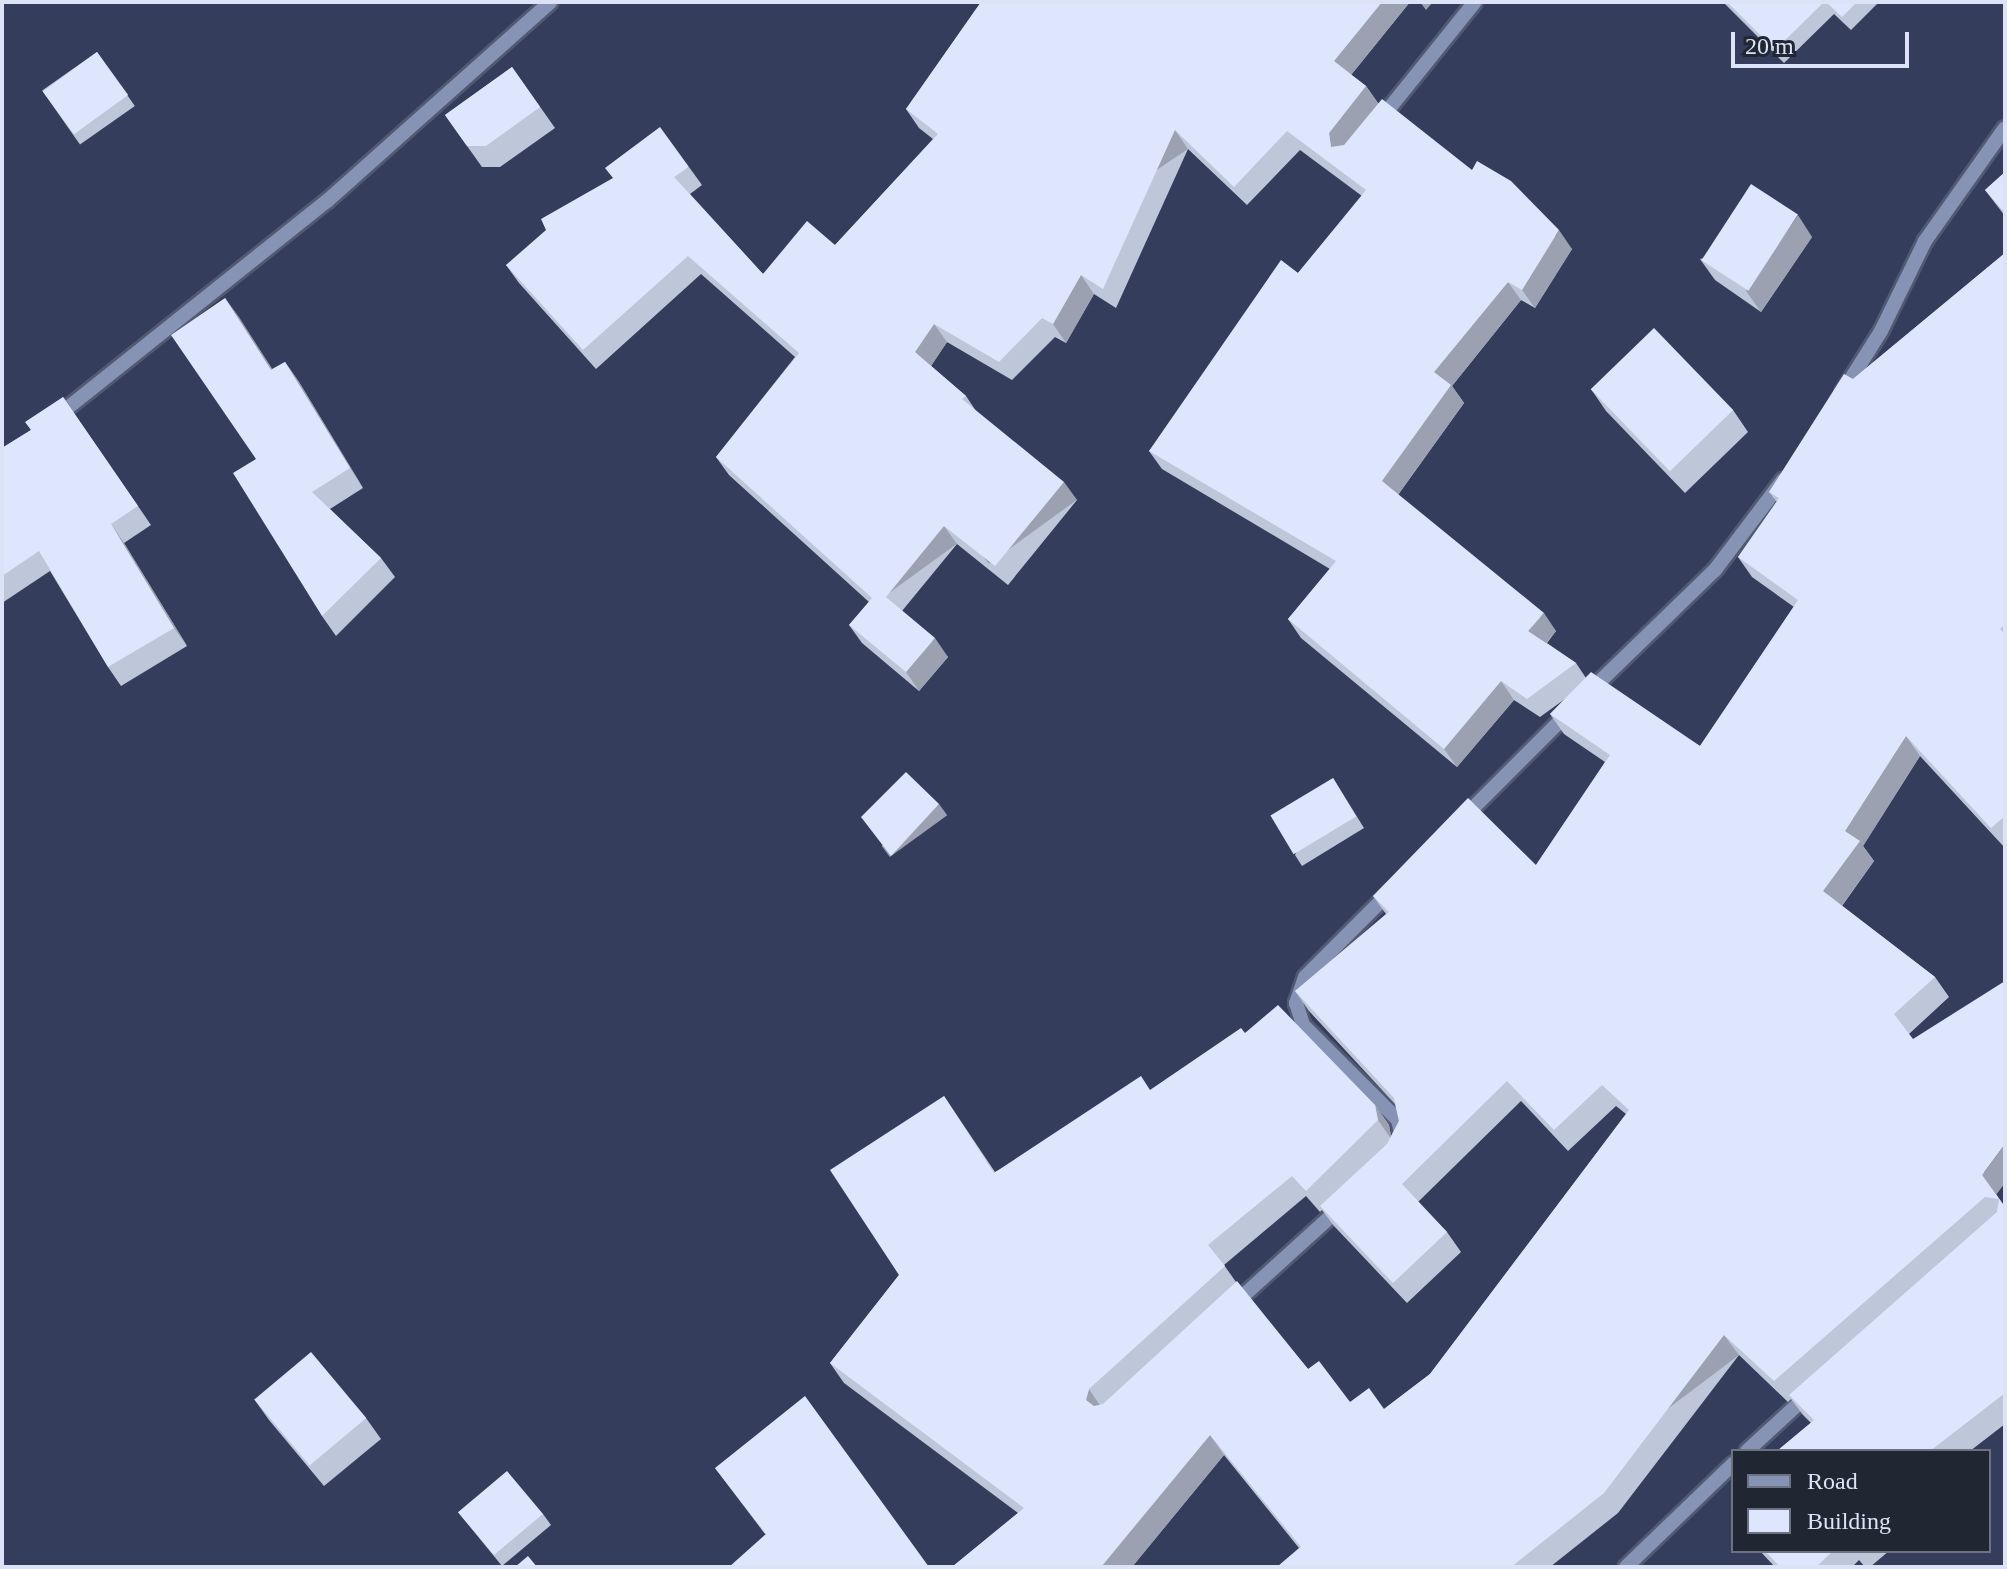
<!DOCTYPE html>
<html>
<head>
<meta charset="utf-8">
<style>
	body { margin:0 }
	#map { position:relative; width:2007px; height:1569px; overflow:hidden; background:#343e5c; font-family:"Times New Roman",serif }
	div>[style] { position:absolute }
	.roads { filter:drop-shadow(2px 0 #525a73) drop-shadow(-2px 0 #525a73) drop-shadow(0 2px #525a73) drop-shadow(0 -2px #525a73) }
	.minor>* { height:14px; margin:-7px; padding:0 7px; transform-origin:7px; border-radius:7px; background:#8793b5 }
	.wall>* { inset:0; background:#bec6da; transform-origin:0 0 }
	.shaded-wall>* { inset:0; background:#9ba1b1; transform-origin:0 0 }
	.building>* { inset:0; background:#dde6fd; transform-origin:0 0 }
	span { translate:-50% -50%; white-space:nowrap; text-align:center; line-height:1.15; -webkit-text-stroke:8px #212633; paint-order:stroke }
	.frame { position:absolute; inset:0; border:4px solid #dce3f6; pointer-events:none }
	.legend { position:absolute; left:1731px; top:1449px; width:260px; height:104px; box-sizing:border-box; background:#212633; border:2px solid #6c7281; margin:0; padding:10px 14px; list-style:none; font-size:24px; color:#dce3f6 }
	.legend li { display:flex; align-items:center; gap:16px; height:40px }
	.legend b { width:40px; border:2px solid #6c7281 }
	.scale { position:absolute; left:1731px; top:32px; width:178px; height:36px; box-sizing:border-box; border:4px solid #dce3f6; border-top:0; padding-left:10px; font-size:24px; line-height:28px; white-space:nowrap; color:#dce3f6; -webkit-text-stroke:6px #212633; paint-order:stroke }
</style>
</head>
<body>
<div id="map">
	<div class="roads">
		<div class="minor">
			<div style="left:1380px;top:120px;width:151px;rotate:-51.2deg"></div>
			<div style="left:1842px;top:393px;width:73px;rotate:-57.8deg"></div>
			<div style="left:1881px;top:331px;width:100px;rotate:-63.9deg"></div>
			<div style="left:1925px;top:241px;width:138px;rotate:-54.7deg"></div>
			<div style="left:55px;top:418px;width:348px;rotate:-38.6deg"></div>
			<div style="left:327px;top:201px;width:299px;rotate:-41.7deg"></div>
			<div style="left:1590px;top:691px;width:174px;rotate:-44.1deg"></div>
			<div style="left:1715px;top:570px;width:113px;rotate:-52.9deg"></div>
			<div style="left:1463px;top:818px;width:151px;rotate:-45deg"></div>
			<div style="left:1392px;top:890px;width:123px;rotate:135deg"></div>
			<div style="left:1305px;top:977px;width:28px;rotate:109deg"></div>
			<div style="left:1296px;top:1003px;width:23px;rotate:72deg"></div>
			<div style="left:1303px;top:1025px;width:134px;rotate:45deg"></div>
			<div style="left:1398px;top:1120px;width:18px;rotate:77deg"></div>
			<div style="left:1233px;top:1305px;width:147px;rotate:-42.2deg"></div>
			<div style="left:1747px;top:1451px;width:84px;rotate:-42.6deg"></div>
			<div style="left:1626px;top:1567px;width:149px;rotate:-43.9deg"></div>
		</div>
	</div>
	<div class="wall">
		<div style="clip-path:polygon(evenodd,981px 2px,1410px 2px,1351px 75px,1366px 86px,1378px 103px,1572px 249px,1535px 308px,1521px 300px,1452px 386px,1464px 403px,1398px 495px,1556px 631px,1547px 643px,1576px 663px,1586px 678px,1700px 746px,1794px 607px,1752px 577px,1738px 557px,1777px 502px,1769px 492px,1853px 379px,2005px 253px,2005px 848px,1920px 756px,1863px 846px,1874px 861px,1842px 906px,1935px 977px,1949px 997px,1909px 1034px,1996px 1194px,2005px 1207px,2005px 1424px,1970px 1451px,1777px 1451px,1811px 1423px,1803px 1415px,1791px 1399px,1788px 1402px,1739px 1355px,1618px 1513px,1550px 1567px,1277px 1567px,1299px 1548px,1224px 1455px,1132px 1567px,952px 1567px,1018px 1513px,844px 1383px,830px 1363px,899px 1275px,944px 1096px,995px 1172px,1151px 1090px,1245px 1033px,1375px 1105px,1389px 1125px,1391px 1136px,1399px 1121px,1395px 1104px,1309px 1011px,1295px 991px,1386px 914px,1373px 896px,1536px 865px,1605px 762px,1564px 734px,1550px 714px,1565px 699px,1540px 717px,1514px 700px,1457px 767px,1301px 638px,1288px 619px,1330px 569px,1162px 469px,1149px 451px,1298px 273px,1362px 196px,1300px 150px,1247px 205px,1188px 149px,1116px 308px,1094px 294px,1066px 343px,1055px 337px,1012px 380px,947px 342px,931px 366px,966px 396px,976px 411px,1077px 500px,1008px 585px,957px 544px,902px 611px,948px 657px,919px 691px,862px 643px,849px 625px,869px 602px,729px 475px,716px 457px,795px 357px,701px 274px,596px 369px,519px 283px,506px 265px,689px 167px,702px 185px,690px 194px,763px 274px,835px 245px,933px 139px,919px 128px,906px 109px,981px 2px,1521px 1101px,1568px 1151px,1616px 1106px,1626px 1114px,1430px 1374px,1384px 1409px,1350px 1402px,1308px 1369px,1236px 1282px,1224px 1265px,1306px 1196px,1320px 1212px,1322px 1210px,1334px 1226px,1407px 1303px,1461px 1252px,1447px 1232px,1418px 1202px,1521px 1101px)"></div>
		<div style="clip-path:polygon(1723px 2px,1879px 2px,1851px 30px,1834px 14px,1784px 63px)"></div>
		<div style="left:97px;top:52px;width:66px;height:67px;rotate:55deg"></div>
		<div style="clip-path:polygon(512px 67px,555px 128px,500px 167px,482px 167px,445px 115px)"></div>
		<div style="clip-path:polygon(2005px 172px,2005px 216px,1985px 190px)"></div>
		<div style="clip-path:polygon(1812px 237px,1761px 312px,1715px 280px,1700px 259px)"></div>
		<div style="clip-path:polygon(225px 298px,272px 369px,285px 362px,299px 382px,363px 488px,330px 509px,381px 558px,395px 577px,336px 636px,322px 616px,256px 459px)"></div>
		<div style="clip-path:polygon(1591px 389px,1733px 410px,1748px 432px,1685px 493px,1606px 411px)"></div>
		<div style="clip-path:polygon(63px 397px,151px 525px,124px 543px,187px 646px,121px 686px,108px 667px,50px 571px,2px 603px,2px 448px,31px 430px)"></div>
		<div style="clip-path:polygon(1333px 778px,1364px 828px,1302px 866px,1295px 855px)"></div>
		<div style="clip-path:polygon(254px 1399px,366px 1418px,381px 1439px,324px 1486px,269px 1420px)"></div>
		<div style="clip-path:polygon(715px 1468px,929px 1567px,765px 1534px)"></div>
		<div style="clip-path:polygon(458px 1512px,543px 1514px,551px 1525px,502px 1566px)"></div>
		<div style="clip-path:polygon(1760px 1551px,1889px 1551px,1870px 1567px,1865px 1567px,1859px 1560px,1852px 1567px,1775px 1567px)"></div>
	</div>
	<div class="shaded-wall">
		<div style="clip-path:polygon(1382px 2px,1410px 2px,1347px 80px,1334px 61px)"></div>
		<div style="clip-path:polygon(1420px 2px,1433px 2px,1426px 10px)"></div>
		<div style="clip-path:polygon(1366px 86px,1379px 105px,1342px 151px,1331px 147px,1329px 133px)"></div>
		<div style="left:1175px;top:130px;width:23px;height:175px;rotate:56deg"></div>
		<div style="clip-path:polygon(1798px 215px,1812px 237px,1761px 312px,1746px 291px)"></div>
		<div style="clip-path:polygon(1559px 230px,1572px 249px,1535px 308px,1522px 290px)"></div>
		<div style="clip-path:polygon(1081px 275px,1094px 294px,1066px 343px,1053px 324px)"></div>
		<div style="clip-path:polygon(1508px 282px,1521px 300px,1452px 386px,1464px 403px,1394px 500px,1382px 481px,1434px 372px)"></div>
		<div style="clip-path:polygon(225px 298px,239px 317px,285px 389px,271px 370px)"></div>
		<div style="clip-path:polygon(934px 324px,947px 342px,928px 370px,915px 352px)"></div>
		<div style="clip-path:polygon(285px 362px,299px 382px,363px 488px,350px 468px)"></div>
		<div style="left:1064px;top:482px;width:22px;height:109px;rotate:54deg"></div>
		<div style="clip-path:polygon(111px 524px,124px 543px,187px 646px,174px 628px)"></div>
		<div style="left:944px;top:526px;width:22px;height:92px;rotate:54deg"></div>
		<div style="clip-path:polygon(1544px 613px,1556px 631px,1541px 649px,1528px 631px)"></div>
		<div style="clip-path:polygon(935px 638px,948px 657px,919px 691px,906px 672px)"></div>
		<div style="clip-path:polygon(1501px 681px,1514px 700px,1457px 767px,1444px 749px)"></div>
		<div style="clip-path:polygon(1906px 736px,1920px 756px,1863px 846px,1874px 861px,1837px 912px,1823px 891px,1845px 831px)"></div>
		<div style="left:939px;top:804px;width:14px;height:71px;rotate:54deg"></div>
		<div style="clip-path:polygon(1375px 1105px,1389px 1125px,1392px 1140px,1378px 1120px)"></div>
		<div style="clip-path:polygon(2005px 1144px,2005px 1183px,1996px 1195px,1982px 1175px)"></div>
		<div style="left:1724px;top:1335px;width:25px;height:198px;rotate:53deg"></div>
		<div style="clip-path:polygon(1089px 1389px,1103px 1410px,1100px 1420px,1086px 1400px)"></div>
		<div style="clip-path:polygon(1210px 1435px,1224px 1455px,1132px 1567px,1101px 1567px)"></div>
	</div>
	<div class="building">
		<div style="clip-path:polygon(981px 2px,1382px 2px,1334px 61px,1366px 86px,1329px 133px,1331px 147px,1344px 145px,1382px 99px,1472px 170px,1477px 161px,1511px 181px,1559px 230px,1522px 290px,1508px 282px,1434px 372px,1451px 385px,1382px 481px,1544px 613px,1528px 631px,1576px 663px,1527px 699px,1501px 681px,1444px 749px,1288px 619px,1336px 561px,1149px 451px,1281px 260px,1298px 273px,1366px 190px,1287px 131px,1234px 187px,1175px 130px,1103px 289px,1081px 275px,1053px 324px,1042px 318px,999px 362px,934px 324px,915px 352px,966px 396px,962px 399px,1064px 482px,995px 566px,944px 526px,886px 597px,935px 638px,906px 672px,849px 625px,872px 598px,716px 457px,799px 353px,688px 256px,583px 350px,506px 265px,546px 230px,541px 219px,613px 178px,605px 168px,660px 127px,689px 167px,674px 177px,763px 274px,807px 221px,835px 245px,938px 134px,906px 109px)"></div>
		<div style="clip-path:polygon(1727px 2px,1824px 2px,1775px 50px)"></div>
		<div style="clip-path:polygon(1826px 2px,1857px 2px,1842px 17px)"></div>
		<div style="left:97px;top:52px;width:53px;height:67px;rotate:54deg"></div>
		<div style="clip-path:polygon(512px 67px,540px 107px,486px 146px,467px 146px,445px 115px)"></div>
		<div style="clip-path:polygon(2005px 172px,2005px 213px,1985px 190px)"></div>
		<div style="left:1751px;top:184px;width:56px;height:91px;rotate:33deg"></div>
		<div style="clip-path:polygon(2005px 253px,2005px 624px,2000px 629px,2005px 634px,2005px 816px,1991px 828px,1906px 736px,1845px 831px,1860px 841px,1823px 891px,1935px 977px,1894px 1014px,1913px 1039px,2005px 981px,2005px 1144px,1982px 1175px,2005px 1207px,2005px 1393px,1930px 1451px,1777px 1451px,1814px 1420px,1789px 1395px,1997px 1212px,1999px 1199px,1985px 1197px,1774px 1381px,1724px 1335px,1604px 1493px,1511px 1567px,1277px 1567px,1301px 1547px,1210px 1435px,1101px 1567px,952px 1567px,1024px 1508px,830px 1363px,899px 1275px,830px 1170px,944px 1096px,994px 1173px,1141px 1076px,1150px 1090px,1241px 1028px,1245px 1033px,1278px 1005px,1375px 1105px,1378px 1120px,1306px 1191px,1292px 1176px,1208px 1245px,1225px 1266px,1089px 1389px,1086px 1400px,1094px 1406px,1103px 1404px,1237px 1281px,1308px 1369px,1319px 1361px,1350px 1402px,1369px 1388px,1384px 1409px,1430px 1374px,1629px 1110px,1602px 1085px,1554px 1130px,1507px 1081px,1402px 1184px,1447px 1232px,1393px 1283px,1320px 1206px,1387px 1144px,1399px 1121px,1394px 1098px,1295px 991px,1389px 912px,1373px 896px,1468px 798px,1536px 865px,1610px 755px,1550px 714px,1591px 672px,1700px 746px,1798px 600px,1738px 557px,1779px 498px,1769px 492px,1844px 374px,1853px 379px)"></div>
		<div style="clip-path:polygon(225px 298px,271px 370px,285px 362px,350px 468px,312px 492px,381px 558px,322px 616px,233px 473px,256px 459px,171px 335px)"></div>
		<div style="left:1654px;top:328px;width:114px;height:88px;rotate:46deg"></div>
		<div style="clip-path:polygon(63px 397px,138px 506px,111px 524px,174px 628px,108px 667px,39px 551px,2px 576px,2px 448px,31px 430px,25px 422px)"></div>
		<div style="clip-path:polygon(906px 772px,939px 804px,891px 856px,861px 817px)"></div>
		<div style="left:1333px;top:778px;width:45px;height:73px;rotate:59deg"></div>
		<div style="left:311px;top:1352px;width:86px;height:74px;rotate:50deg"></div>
		<div style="clip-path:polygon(805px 1396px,929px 1567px,729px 1567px,766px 1534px,715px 1468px)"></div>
		<div style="left:507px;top:1471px;width:56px;height:64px;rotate:50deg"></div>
		<div style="clip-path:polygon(1765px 1551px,1833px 1551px,1816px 1567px,1780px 1567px)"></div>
		<div style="clip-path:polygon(528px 1556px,537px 1567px,515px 1567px)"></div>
	</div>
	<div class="frame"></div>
	<ul class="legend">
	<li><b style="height:10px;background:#8793b5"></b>Road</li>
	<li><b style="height:22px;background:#dde6fd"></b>Building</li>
	</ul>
	<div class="scale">20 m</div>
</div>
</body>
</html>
